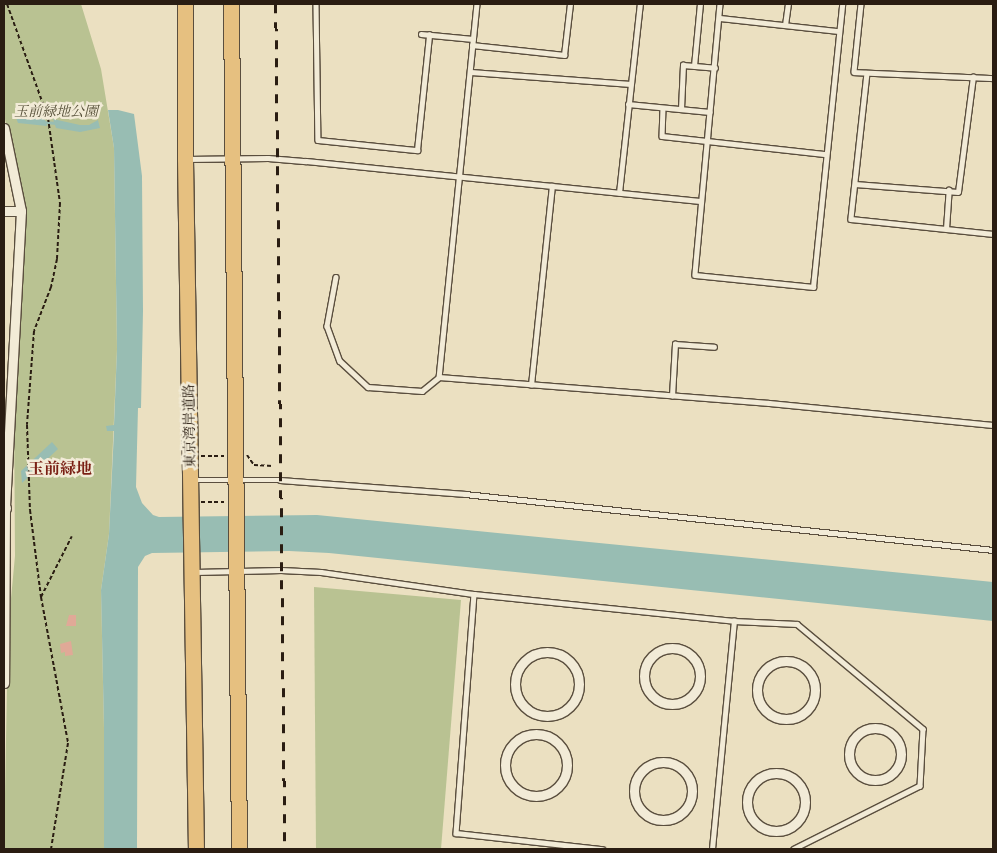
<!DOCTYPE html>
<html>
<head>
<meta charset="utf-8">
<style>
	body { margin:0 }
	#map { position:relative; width:997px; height:853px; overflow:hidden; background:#ebe0c1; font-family:"IM FELL English","Noto Serif JP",serif }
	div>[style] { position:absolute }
	.green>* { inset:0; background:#b9c292 }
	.water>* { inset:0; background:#98bdb3 }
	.stream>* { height:2.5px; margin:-1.25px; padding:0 1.25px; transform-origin:1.25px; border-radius:1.25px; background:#98bdb3 }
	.building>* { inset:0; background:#e0a997 }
	.path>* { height:2px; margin-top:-1px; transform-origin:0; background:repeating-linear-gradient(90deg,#2a1d12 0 4px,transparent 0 6.5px) }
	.roads { filter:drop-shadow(1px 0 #5a4e3e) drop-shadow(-1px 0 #5a4e3e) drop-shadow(0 1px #5a4e3e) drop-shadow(0 -1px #5a4e3e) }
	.service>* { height:4.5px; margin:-2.25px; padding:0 2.25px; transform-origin:2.25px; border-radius:2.25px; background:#f2ebd7 }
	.minor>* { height:9px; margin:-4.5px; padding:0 4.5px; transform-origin:4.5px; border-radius:4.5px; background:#f2ebd7 }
	.minor>.ring { margin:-4.5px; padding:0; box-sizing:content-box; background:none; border:9px solid #f2ebd7; border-radius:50% }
	.tertiary>* { height:11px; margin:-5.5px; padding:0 5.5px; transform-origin:5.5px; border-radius:5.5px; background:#f2ebd7 }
	.trunk>* { height:15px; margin:-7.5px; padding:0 7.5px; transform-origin:7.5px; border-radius:7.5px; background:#e6c080 }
	.rail>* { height:2.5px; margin-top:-1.25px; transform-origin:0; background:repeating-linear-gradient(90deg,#2a1d12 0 9px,transparent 0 18px) }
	span { translate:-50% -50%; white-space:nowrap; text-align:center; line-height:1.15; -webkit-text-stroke:5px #f2ebd7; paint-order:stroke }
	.park-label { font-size:14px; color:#554f38; font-style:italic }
	.street-label { font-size:14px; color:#2a1d12 }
	.quarter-label { font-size:16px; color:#7a1f14; font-weight:700 }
	.frame { position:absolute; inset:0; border:5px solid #2a1d12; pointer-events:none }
</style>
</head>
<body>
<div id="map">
	<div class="green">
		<div style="clip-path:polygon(4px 4px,81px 4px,101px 69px,114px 148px,117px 349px,109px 534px,101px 590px,104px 728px,104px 849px,4px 849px,8px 630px,15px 556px,14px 405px,23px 211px,4px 114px)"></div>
		<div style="clip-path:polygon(314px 587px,461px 600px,441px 849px,316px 849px)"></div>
	</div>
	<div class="water">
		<div style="clip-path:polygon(108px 110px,118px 110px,134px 114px,142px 176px,143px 311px,141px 408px,138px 408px,136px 487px,142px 503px,153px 515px,159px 517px,317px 515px,993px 582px,993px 621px,329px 553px,289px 551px,152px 553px,145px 556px,138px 567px,137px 849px,104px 849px,104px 728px,101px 590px,109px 534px,114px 431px,107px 431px,106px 426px,114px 425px,117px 349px,114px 148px)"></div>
		<div style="clip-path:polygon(17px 114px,44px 117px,47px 126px,18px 123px,15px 115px)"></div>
		<div style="clip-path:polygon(53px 119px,80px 125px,89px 125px,98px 120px,100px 128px,80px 132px,56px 128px)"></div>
		<div style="clip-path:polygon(52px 442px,58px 449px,22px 483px,21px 471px)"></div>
	</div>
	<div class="stream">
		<div style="left:43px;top:122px;width:14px;rotate:4deg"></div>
	</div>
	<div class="building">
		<div style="clip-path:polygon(69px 615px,76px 615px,76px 626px,66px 626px)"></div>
		<div style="clip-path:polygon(71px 641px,73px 655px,65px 656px,65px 652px,61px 653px,60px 644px)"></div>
	</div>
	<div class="path">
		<div style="left:7px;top:4px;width:121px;rotate:70.2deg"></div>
		<div style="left:48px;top:118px;width:86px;rotate:82deg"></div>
		<div style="left:60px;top:203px;width:56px;rotate:93.1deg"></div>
		<div style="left:57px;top:259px;width:29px;rotate:102deg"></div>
		<div style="left:51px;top:287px;width:47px;rotate:111.1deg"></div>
		<div style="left:34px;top:331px;width:94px;rotate:94.3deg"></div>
		<div style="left:27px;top:425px;width:85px;rotate:88deg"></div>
		<div style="left:30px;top:510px;width:88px;rotate:82.8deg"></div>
		<div style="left:41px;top:597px;width:148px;rotate:79.5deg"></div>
		<div style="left:68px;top:743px;width:107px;rotate:99.1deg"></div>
		<div style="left:247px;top:455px;width:12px;rotate:55deg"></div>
		<div style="left:254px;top:465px;width:19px;rotate:3deg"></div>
		<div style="left:201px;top:456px;width:23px"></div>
		<div style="left:201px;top:502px;width:23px"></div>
		<div style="left:41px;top:597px;width:68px;rotate:-63.1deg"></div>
	</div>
	<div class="roads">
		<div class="service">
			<div style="left:316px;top:4px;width:136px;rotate:89.2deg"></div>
			<div style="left:318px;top:140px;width:100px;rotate:5.8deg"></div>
			<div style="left:417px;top:150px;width:116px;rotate:-84deg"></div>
			<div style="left:477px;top:4px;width:375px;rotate:95.8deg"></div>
			<div style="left:439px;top:377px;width:331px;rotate:4.5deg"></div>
			<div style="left:769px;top:403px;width:225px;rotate:5.6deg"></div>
			<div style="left:720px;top:4px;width:272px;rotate:95.3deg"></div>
			<div style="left:695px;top:275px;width:119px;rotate:5.8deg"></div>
			<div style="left:813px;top:287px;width:284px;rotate:-84.1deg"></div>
			<div style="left:861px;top:4px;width:68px;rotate:95.9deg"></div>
			<div style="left:854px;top:72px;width:139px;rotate:2.5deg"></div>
			<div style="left:720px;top:18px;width:119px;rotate:6.3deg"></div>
			<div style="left:785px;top:25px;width:21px;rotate:-82deg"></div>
			<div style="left:421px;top:34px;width:52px;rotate:5.5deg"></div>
			<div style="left:472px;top:45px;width:93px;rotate:6.2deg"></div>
			<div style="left:564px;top:55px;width:51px;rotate:-83.3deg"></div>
			<div style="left:694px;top:66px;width:62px;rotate:-84.5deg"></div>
			<div style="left:471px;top:72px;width:160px;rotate:4.3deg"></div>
			<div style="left:867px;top:73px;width:147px;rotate:96.3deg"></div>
			<div style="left:851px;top:219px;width:143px;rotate:6deg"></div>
			<div style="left:628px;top:104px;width:82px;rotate:5.6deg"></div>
			<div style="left:663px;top:108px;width:28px;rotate:92deg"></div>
			<div style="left:662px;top:136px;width:165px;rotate:6.3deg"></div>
			<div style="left:681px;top:109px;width:44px;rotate:-87.4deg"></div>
			<div style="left:683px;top:65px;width:32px;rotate:5deg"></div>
			<div style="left:186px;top:159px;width:82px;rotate:-0.7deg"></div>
			<div style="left:268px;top:158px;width:38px;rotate:5deg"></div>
			<div style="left:306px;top:161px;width:396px;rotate:5.8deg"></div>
			<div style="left:855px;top:184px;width:103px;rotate:4.4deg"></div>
			<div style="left:958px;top:192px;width:116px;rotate:-82.6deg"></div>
			<div style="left:619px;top:193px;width:190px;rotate:-83.7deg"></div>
			<div style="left:946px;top:229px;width:39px;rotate:-86deg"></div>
			<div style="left:336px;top:277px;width:50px;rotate:100.4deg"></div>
			<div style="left:327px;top:326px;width:37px;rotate:70deg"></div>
			<div style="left:340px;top:361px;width:38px;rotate:43deg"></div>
			<div style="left:368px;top:387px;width:54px;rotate:4.2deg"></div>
			<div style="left:422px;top:391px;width:22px;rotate:-39deg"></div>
			<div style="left:531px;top:385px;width:200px;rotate:-84deg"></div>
			<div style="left:672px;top:396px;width:52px;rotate:-86.7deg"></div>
			<div style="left:675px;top:344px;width:39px;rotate:4deg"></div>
			<div style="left:193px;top:480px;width:87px"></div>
			<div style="left:280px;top:480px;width:186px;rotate:4.3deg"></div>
			<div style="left:465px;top:494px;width:531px;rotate:6.05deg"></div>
			<div style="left:195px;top:572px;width:86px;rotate:-1.3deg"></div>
			<div style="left:281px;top:570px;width:40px;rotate:2.9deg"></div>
			<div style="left:321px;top:572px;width:155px;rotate:8.2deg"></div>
			<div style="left:474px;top:594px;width:261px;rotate:5.9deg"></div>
			<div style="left:734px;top:621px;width:63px;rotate:2.7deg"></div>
			<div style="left:797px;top:624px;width:164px;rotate:39.8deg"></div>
			<div style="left:923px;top:729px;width:57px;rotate:93deg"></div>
			<div style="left:920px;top:786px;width:141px;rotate:153.4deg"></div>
			<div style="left:474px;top:594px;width:240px;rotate:94.3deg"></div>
			<div style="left:456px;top:833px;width:147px;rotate:6.3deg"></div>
			<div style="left:712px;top:849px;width:229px;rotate:-84.5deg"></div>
		</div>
		<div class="minor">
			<div style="left:4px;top:128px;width:85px;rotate:78.4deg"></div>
			<div style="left:21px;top:211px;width:297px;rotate:93.1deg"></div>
			<div style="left:5px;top:508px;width:175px;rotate:90.3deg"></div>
			<div style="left:4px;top:211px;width:17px"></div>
			<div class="ring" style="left:644px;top:648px;width:47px;height:47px"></div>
			<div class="ring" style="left:515px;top:652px;width:55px;height:55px"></div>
			<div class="ring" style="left:757px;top:661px;width:49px;height:49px"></div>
			<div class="ring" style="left:849px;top:728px;width:43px;height:43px"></div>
			<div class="ring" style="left:505px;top:734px;width:53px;height:53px"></div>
			<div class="ring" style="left:634px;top:762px;width:49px;height:49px"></div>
			<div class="ring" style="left:747px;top:773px;width:49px;height:49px"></div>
		</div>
		<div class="tertiary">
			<div style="left:4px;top:508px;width:1px"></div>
		</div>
		<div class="trunk">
			<div style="left:185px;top:4px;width:155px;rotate:90deg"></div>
			<div style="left:185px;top:159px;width:690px;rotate:89.09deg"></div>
			<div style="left:231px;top:4px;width:845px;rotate:89.46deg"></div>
		</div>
	</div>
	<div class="rail">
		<div style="left:276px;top:4px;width:845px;rotate:89.39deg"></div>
	</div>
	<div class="park-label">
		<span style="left:56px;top:112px">玉前緑地公園</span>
	</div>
	<div class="street-label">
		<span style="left:190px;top:426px;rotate:-91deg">東京湾岸道路</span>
	</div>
	<div class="quarter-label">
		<span style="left:60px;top:470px">玉前緑地</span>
	</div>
	<div class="frame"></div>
</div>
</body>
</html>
